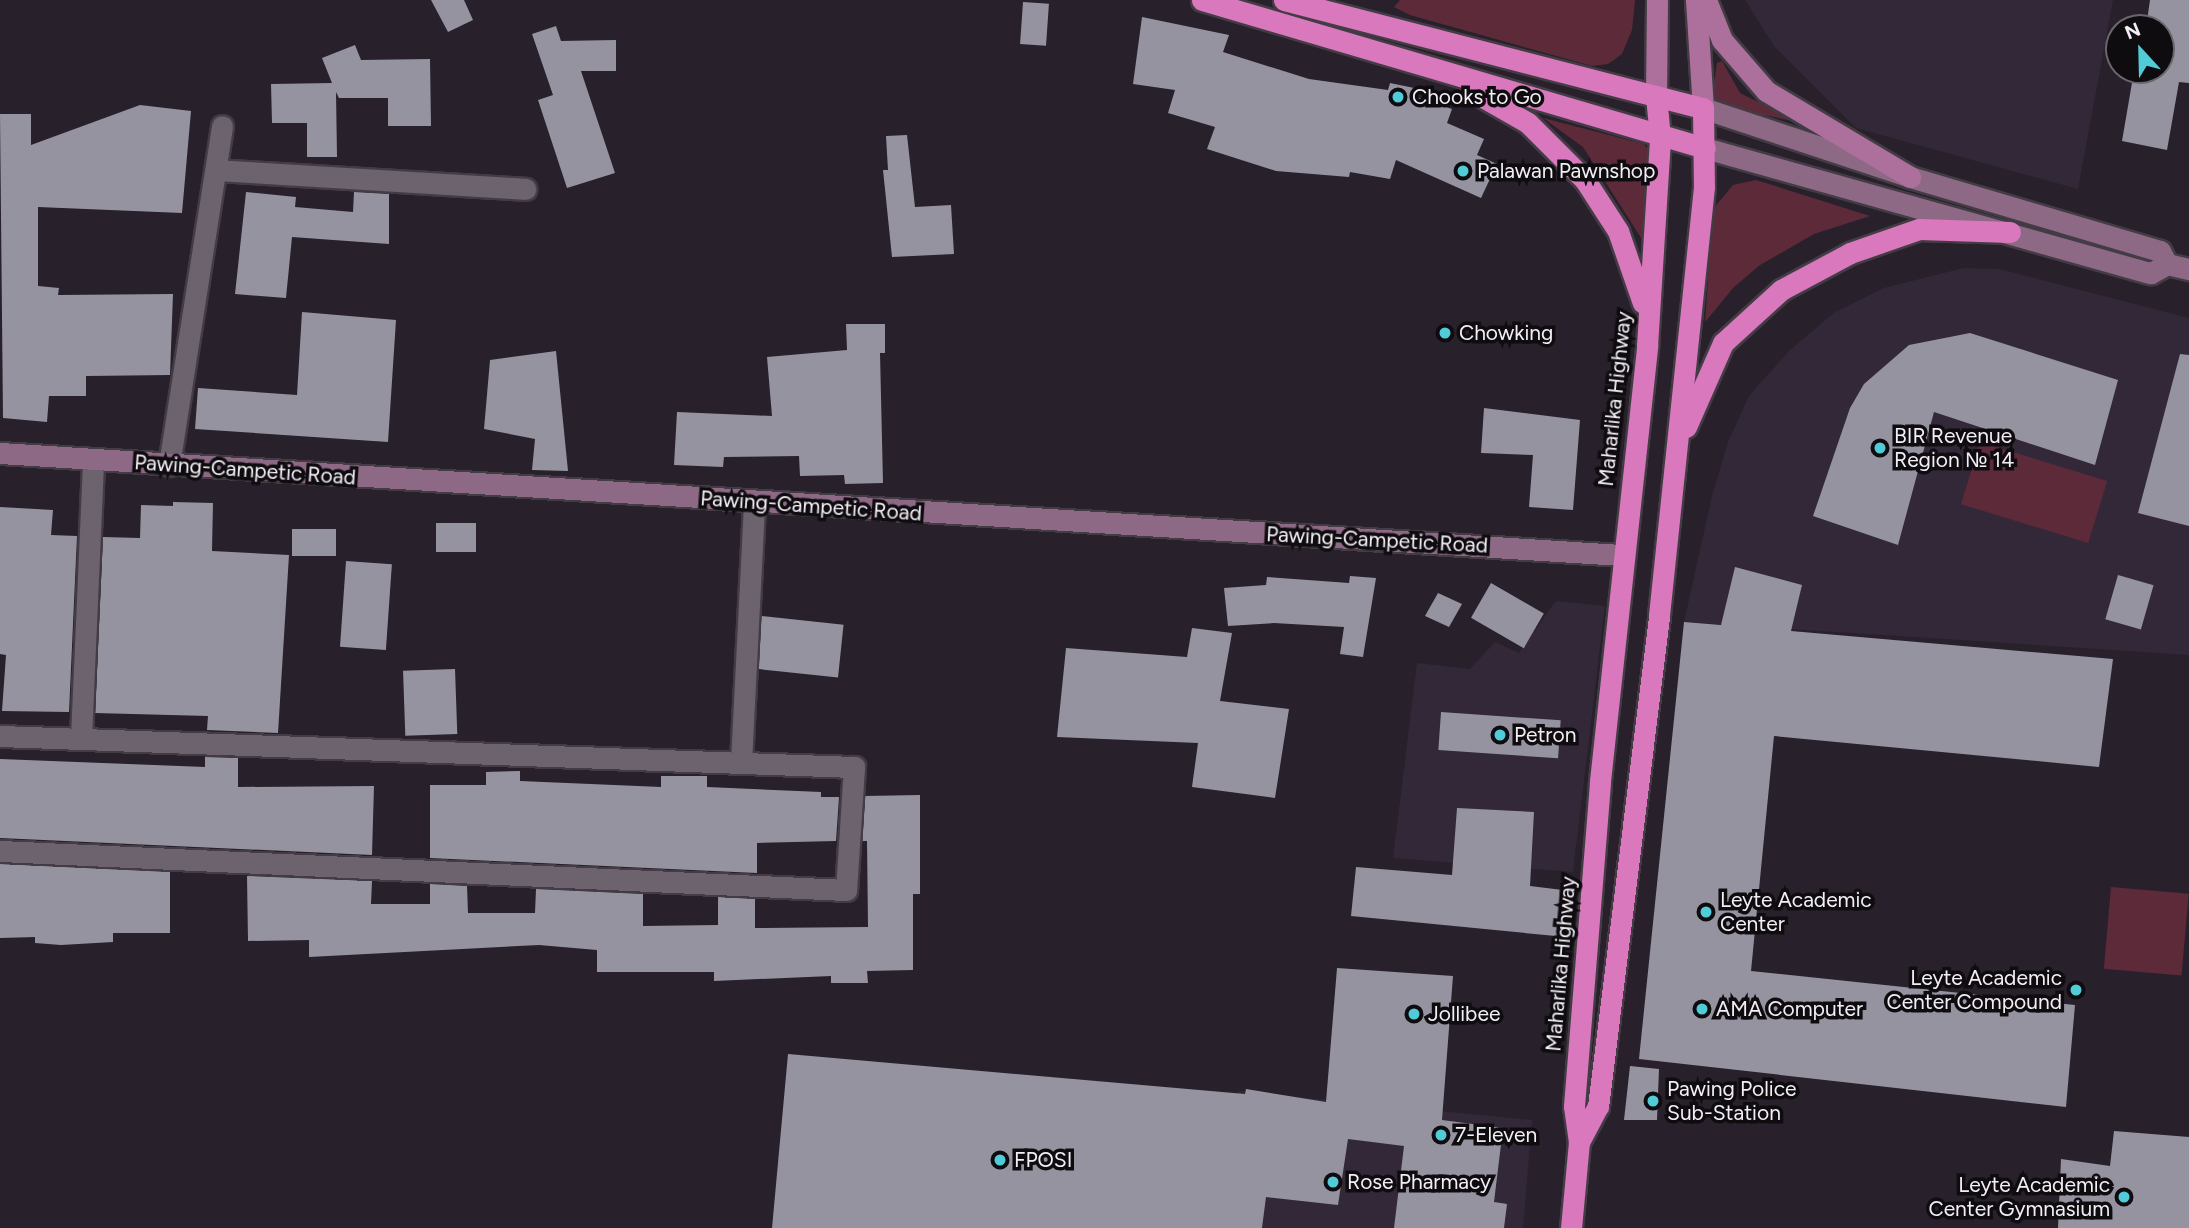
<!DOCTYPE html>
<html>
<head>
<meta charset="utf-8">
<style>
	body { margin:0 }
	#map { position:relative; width:2189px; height:1228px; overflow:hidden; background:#28212b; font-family:Figtree,sans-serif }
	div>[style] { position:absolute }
	.built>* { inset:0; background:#332837 }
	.green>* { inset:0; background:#5d2a3a; transform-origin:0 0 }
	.building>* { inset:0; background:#9693a1; transform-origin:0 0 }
	.roads { filter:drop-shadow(2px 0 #433c45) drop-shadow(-2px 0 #433c45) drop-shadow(0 2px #433c45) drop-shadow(0 -2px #433c45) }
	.street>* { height:21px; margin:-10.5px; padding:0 10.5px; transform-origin:10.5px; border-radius:10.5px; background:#6c636f }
	.secondary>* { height:21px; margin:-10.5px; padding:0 10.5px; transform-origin:10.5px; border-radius:10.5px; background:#8d6986 }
	.primary>* { height:21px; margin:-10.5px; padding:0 10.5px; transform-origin:10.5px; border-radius:10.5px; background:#ad709d }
	.highway>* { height:21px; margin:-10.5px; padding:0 10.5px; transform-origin:10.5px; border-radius:10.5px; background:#d978bc }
	.dots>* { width:19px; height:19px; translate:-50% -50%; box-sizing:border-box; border:4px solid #0f0c10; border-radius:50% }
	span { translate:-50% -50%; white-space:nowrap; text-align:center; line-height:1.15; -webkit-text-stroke:7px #0f0c10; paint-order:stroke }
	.poi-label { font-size:21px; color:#f3eef5 }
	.left { translate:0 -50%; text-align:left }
	.right { translate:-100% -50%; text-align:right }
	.street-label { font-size:21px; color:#f3eef5 }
	.north { position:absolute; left:2105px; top:14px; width:70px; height:70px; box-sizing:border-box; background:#0f0c10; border:2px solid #6a666c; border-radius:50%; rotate:338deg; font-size:19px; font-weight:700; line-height:28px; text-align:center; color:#f3eef5 }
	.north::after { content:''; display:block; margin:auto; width:24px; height:32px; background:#52cbd8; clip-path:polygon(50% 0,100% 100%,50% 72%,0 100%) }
</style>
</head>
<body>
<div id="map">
	<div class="built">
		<div style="clip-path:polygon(1745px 0,2113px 0,2078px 189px,1856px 128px,1774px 46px)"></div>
		<div style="clip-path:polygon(1964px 268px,1999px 269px,2189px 318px,2189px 655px,1684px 622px,1712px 496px,1728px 442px,1749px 396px,1790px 350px,1835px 312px,1884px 288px)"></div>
		<div style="clip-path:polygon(1556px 601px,1605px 606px,1573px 872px,1393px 858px,1417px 663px,1470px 669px,1495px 642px,1519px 653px)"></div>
		<div style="clip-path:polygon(1238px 1091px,1532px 1120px,1523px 1228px,1225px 1228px)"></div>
	</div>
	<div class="green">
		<div style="clip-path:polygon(1400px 0,1635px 0,1632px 30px,1622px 54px,1608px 64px,1592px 66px,1410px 15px,1394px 7px)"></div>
		<div style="clip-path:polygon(1722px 61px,1740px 93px,1798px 122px,1719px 106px,1712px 95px,1717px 63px)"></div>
		<div style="clip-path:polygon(1543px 118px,1644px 144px,1650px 153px,1645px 244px,1583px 147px)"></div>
		<div style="clip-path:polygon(1756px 180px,1870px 216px,1814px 234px,1760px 265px,1734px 287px,1705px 322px,1713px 209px,1733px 185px)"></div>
		<div style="left:1980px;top:442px;width:133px;height:65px;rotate:17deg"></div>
		<div style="left:2111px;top:887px;width:78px;height:82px;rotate:5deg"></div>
	</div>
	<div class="building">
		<div style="clip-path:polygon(431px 0,464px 0,473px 20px,448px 32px)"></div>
		<div style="clip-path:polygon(2150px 0,2189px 0,2189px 83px,2179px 82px,2167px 150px,2122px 141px,2133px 77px,2138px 78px,2139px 70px,2161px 70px,2161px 28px,2146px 28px)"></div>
		<div style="left:1023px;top:2px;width:26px;height:42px;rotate:4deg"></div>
		<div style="clip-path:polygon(1142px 17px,1229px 35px,1223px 52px,1309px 79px,1388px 90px,1390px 83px,1419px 89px,1416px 97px,1452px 109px,1447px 123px,1484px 139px,1477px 155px,1497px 164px,1481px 198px,1396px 160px,1390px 179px,1350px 172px,1349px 177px,1276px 171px,1207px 149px,1215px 127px,1168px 113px,1175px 90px,1133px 84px)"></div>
		<div style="clip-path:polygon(556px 26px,561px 41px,616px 40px,616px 71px,581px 71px,615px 173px,567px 188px,538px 100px,553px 95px,532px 34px)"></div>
		<div style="clip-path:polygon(355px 45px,361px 60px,430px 59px,431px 126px,388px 126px,388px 98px,339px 98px,336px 92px,337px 157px,307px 157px,307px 123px,272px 123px,271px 84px,332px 83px,322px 58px)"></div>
		<div style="clip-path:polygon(140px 105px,191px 111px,182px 213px,38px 207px,38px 286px,59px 288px,58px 295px,173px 294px,170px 375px,86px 376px,86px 396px,49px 396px,47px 422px,3px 418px,0 114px,31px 114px,31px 145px)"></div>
		<div style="clip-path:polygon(907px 135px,915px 207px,951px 205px,954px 254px,892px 257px,883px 170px,888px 170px,886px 136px)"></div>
		<div style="clip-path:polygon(246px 192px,296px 197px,295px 207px,353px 212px,354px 192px,389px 194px,389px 244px,292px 237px,286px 298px,235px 294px)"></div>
		<div style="clip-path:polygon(302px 312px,396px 320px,388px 442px,195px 429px,198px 388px,297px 395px)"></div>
		<div style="clip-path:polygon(846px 324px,885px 324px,885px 353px,880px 353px,883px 483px,845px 484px,844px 475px,800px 476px,799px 456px,724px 457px,723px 467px,674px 465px,677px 412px,772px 416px,767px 357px,847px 350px)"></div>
		<div style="clip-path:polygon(1970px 333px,2118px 380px,2095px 465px,1934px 412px,1898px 545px,1813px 516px,1850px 408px,1864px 384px,1909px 345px)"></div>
		<div style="clip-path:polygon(556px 351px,568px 471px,532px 470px,535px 439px,484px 429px,490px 360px)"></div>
		<div style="clip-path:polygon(2180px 354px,2189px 355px,2189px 526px,2138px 513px)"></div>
		<div style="clip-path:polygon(1484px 408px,1580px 420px,1573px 510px,1529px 507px,1533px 455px,1481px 453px)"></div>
		<div style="clip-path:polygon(173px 502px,213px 503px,212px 551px,289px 555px,278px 733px,207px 730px,208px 716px,95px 713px,103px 537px,140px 538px,141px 505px,173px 506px)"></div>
		<div style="clip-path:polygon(0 507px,53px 510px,51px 535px,77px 536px,69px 712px,2px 711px,6px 655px,0 654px)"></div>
		<div style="left:436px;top:523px;width:40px;height:29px"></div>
		<div style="left:292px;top:529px;width:44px;height:27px"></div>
		<div style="left:346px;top:561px;width:46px;height:86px;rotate:4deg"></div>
		<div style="clip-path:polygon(1735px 567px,1802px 585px,1791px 631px,2113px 659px,2099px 767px,1774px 736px,1751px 971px,2075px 1005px,2066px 1107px,1639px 1059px,1684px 622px,1721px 625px)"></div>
		<div style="left:2118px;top:575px;width:37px;height:46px;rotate:16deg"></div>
		<div style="clip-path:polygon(1350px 576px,1376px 578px,1363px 657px,1340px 654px,1344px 627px,1274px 623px,1228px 626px,1224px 588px,1266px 585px,1267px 577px,1349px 583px)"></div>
		<div style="left:1491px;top:583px;width:61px;height:40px;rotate:30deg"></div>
		<div style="clip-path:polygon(1438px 593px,1462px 604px,1449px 627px,1425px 616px)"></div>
		<div style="left:761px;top:616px;width:83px;height:53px;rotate:6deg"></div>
		<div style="clip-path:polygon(1192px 628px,1232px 633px,1220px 701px,1289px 709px,1275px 798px,1192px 787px,1198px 743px,1057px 737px,1066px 648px,1187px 657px)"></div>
		<div style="left:455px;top:669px;width:65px;height:52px;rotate:88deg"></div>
		<div style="left:1441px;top:712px;width:120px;height:38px;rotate:4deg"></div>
		<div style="clip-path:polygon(205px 757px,238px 758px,238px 787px,374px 786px,372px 855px,0 838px,0 759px,205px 767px)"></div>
		<div style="clip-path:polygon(520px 771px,520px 781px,661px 787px,661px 776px,707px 776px,707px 787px,821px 792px,821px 797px,839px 797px,836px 841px,757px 843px,757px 873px,430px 858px,430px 785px,486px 785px,486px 772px)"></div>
		<div style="clip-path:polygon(920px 795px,920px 894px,913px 894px,913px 970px,867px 971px,868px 983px,831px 983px,831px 976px,714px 981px,714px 972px,597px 972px,597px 950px,539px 945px,309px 957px,309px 940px,248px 941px,247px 876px,372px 881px,371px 904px,430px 904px,430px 884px,467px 886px,468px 913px,535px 913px,536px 889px,643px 894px,643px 926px,718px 925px,718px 897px,755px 899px,755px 928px,868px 927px,867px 841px,862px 841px,865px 796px)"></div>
		<div style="clip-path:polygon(1457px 808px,1534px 812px,1530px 886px,1571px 891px,1566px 937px,1351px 916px,1356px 867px,1452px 875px)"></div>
		<div style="clip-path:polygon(0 864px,170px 872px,170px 933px,113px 933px,113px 942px,61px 945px,35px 943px,35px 937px,0 938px)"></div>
		<div style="clip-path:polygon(1337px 968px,1453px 976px,1442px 1120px,1503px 1128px,1494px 1202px,1507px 1204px,1504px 1228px,1394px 1228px,1404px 1146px,1348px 1139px,1338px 1205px,1266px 1197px,1262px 1228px,772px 1228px,788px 1054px,1245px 1094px,1246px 1089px,1326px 1102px)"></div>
		<div style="clip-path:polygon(1630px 1066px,1659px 1069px,1657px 1120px,1624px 1120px)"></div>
		<div style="clip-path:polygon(2114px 1131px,2189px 1137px,2189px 1228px,2058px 1228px,2061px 1159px,2110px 1166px)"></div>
	</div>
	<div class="roads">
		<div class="street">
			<div style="left:216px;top:170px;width:310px;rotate:3.5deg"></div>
			<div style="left:169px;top:465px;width:343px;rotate:-81.1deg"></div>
			<div style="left:0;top:736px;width:855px;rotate:2.08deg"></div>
			<div style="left:854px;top:767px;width:123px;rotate:93.7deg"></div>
			<div style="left:846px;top:890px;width:847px;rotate:-177.36deg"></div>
			<div style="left:81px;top:738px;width:278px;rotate:-87.5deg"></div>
			<div style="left:741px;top:762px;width:260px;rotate:-87.1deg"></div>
		</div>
		<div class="secondary">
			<div style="left:1703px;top:108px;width:218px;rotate:18.4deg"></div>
			<div style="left:1910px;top:177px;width:261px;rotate:16.5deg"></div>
			<div style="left:2160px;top:251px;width:15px;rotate:62deg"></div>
			<div style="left:2167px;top:264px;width:23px;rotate:13deg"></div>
			<div style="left:1705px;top:148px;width:463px;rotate:15.7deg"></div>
			<div style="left:2151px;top:273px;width:18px;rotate:-29deg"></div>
			<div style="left:0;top:453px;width:1625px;rotate:3.6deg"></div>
		</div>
		<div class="primary">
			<div style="left:1696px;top:0;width:108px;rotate:86.3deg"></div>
			<div style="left:1706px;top:0;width:43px;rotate:68.2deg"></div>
			<div style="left:1722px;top:40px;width:67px;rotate:49.2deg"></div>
			<div style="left:1766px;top:91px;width:168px;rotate:30.8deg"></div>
			<div style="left:1656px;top:96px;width:96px;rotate:-89.4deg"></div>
		</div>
		<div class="highway">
			<div style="left:1202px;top:0;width:524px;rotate:16.4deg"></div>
			<div style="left:1284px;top:0;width:433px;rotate:14.5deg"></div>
			<div style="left:1703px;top:108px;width:79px;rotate:89.3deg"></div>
			<div style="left:1704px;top:187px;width:432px;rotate:96deg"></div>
			<div style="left:1659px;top:617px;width:493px;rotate:97.1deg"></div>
			<div style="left:1598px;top:1106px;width:41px;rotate:117.8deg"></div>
			<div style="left:1472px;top:91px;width:64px;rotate:29.7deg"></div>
			<div style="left:1528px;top:123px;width:81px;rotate:45deg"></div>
			<div style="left:1585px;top:180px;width:61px;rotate:57.1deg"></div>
			<div style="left:1618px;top:231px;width:76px;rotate:70.9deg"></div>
			<div style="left:1686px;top:427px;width:92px;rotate:-66.2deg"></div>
			<div style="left:1723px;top:343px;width:79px;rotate:-42.4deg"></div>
			<div style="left:1781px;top:290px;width:78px;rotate:-28.2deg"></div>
			<div style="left:1850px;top:253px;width:73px;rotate:-19.2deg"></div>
			<div style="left:1919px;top:229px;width:91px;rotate:1.9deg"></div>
			<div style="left:1571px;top:1228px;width:86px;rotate:-84.7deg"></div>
			<div style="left:1579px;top:1142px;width:36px;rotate:-98deg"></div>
			<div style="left:1574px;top:1106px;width:326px;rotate:-85.4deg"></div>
			<div style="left:1600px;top:781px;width:438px;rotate:-83.8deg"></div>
			<div style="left:1647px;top:346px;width:209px;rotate:-86.4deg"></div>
			<div style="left:1660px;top:137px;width:41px;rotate:-95.6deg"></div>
		</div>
	</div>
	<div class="dots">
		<div style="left:1398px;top:97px;background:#52cbd8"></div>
		<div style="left:1463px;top:171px;background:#52cbd8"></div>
		<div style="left:1445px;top:333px;background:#52cbd8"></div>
		<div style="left:1880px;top:448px;background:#52cbd8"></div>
		<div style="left:1500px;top:735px;background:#52cbd8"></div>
		<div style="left:1706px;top:912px;background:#52cbd8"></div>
		<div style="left:2076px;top:990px;background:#52cbd8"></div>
		<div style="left:1702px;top:1009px;background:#52cbd8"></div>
		<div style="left:1414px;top:1014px;background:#52cbd8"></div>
		<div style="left:1653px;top:1101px;background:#52cbd8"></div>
		<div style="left:1441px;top:1135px;background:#52cbd8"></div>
		<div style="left:1000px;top:1160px;background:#52cbd8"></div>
		<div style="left:1333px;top:1182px;background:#52cbd8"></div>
		<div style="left:2124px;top:1197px;background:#52cbd8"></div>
	</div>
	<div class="poi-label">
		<span class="left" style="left:1412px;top:97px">Chooks to Go</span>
		<span class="left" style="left:1477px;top:171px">Palawan Pawnshop</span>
		<span class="left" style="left:1459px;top:333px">Chowking</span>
		<span class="left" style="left:1894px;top:448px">BIR Revenue<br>Region № 14</span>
		<span class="left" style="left:1514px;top:735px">Petron</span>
		<span class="left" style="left:1720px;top:912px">Leyte Academic<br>Center</span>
		<span class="right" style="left:2062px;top:990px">Leyte Academic<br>Center Compound</span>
		<span class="left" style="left:1716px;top:1009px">AMA Computer</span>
		<span class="left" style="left:1428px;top:1014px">Jollibee</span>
		<span class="left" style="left:1667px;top:1101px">Pawing Police<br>Sub-Station</span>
		<span class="left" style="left:1455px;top:1135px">7-Eleven</span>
		<span class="left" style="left:1014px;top:1160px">FPOSI</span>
		<span class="left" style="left:1347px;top:1182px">Rose Pharmacy</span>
		<span class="right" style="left:2110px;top:1197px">Leyte Academic<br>Center Gymnasium</span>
	</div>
	<div class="street-label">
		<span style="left:1615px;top:399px;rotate:-84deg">Maharlika Highway</span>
		<span style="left:245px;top:470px;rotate:4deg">Pawing-Campetic Road</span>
		<span style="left:811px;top:506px;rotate:4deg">Pawing-Campetic Road</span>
		<span style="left:1377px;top:540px;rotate:3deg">Pawing-Campetic Road</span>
		<span style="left:1561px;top:964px;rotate:-85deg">Maharlika Highway</span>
	</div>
	<div class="north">N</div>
</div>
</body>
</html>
